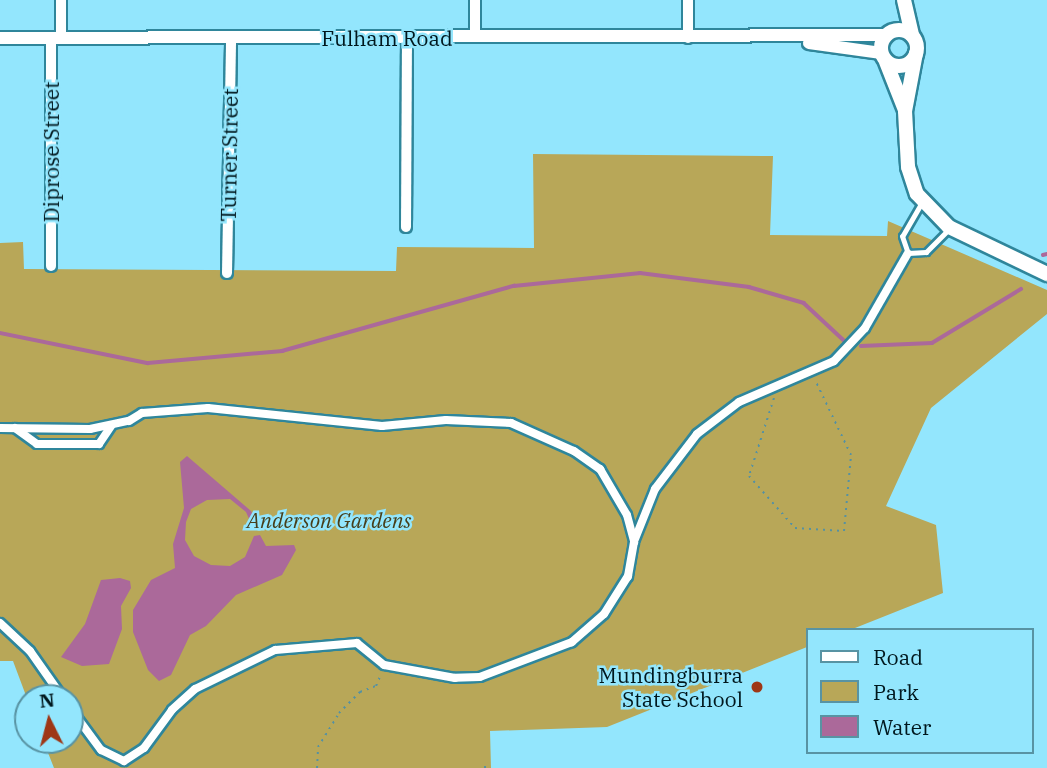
<!DOCTYPE html>
<html>
<head>
<meta charset="utf-8">
<style>
	body { margin:0 }
	#map { position:relative; width:1047px; height:768px; overflow:hidden; background:#93e6fd; font-family:"IBM Plex Serif",serif }
	div>[style] { position:absolute }
	.green>* { inset:0; background:#b8a758 }
	.water>* { inset:0; background:#ab699a }
	.stream>* { height:3.5px; margin:-1.75px; padding:0 1.75px; transform-origin:1.75px; border-radius:1.75px; background:#ab699a }
	.path>* { height:2px; margin-top:-1px; transform-origin:0; background:repeating-linear-gradient(90deg,#5691a1 0 2px,transparent 0 7px) }
	.roads { filter:drop-shadow(2px 0 #2f869b) drop-shadow(-2px 0 #2f869b) drop-shadow(0 2px #2f869b) drop-shadow(0 -2px #2f869b) }
	.service>* { height:5px; margin:-2.5px; padding:0 2.5px; transform-origin:2.5px; border-radius:2.5px; background:#fff }
	.pedestrian>* { height:8px; margin:-4px; padding:0 4px; transform-origin:4px; border-radius:4px; background:#fff }
	.minor>* { height:10px; margin:-5px; padding:0 5px; transform-origin:5px; border-radius:5px; background:#fff }
	.tertiary>* { height:12px; margin:-6px; padding:0 6px; transform-origin:6px; border-radius:6px; background:#fff }
	.secondary>* { height:14px; margin:-7px; padding:0 7px; transform-origin:7px; border-radius:7px; background:#fff }
	.secondary>.ring { margin:-7px; padding:0; box-sizing:content-box; background:none; border:14px solid #fff; border-radius:50% }
	.dots>* { width:19px; height:19px; translate:-50% -50%; box-sizing:border-box; border:4px solid #93e6fd; border-radius:50% }
	span { translate:-50% -50%; white-space:nowrap; text-align:center; line-height:1.15; -webkit-text-stroke:5px #93e6fd; paint-order:stroke }
	.street-label { font-size:21px; color:#00171d }
	.park-label { font-size:21px; color:#473f1b; font-style:italic }
	.poi-label { font-size:21px; color:#00171d }
	.right { translate:-100% -50%; text-align:right }
	.legend { position:absolute; left:806px; top:628px; width:228px; height:126px; box-sizing:border-box; background:#93e6fd; border:2px solid #5893a3; margin:0; padding:9px 12px; list-style:none; font-size:21px; color:#00171d }
	.legend li { display:flex; align-items:center; gap:14px; height:35px }
	.legend b { width:35px; border:2px solid #5893a3 }
	.north { position:absolute; left:14px; top:684px; width:70px; height:70px; box-sizing:border-box; background:#93e6fd; border:2px solid #5893a3; border-radius:50%; rotate:354deg; font-size:19px; font-weight:700; line-height:28px; text-align:center; color:#00171d }
	.north::after { content:''; display:block; margin:auto; width:24px; height:32px; background:#9e3716; clip-path:polygon(50% 0,100% 100%,50% 72%,0 100%) }
</style>
</head>
<body>
<div id="map">
	<div class="green">
		<div style="clip-path:polygon(533px 154px,773px 156px,770px 235px,887px 236px,888px 221px,1047px 290px,1047px 314px,931px 408px,886px 506px,936px 525px,943px 593px,850px 630px,807px 630px,807px 647px,607px 727px,490px 731px,491px 768px,54px 768px,43px 740px,70px 740px,70px 698px,28px 701px,13px 661px,0 661px,0 243px,23px 242px,24px 269px,396px 271px,397px 247px,534px 248px)"></div>
	</div>
	<div class="water">
		<div style="clip-path:polygon(187px 456px,251px 511px,260px 529px,254px 530px,246px 512px,230px 499px,207px 500px,191px 509px,186px 522px,185px 540px,194px 556px,211px 565px,230px 566px,245px 557px,254px 536px,260px 535px,266px 546px,294px 545px,296px 550px,282px 575px,236px 595px,206px 626px,190px 635px,171px 675px,159px 681px,148px 670px,133px 632px,133px 610px,151px 580px,175px 568px,173px 544px,184px 508px,180px 462px)"></div>
		<div style="clip-path:polygon(120px 578px,130px 581px,131px 588px,121px 606px,122px 629px,109px 664px,82px 666px,61px 657px,85px 624px,101px 580px)"></div>
	</div>
	<div class="stream">
		<div style="left:1043px;top:255px;width:4px;rotate:-14deg"></div>
		<div style="left:0;top:333px;width:151px;rotate:11.5deg"></div>
		<div style="left:148px;top:363px;width:135px;rotate:-5.1deg"></div>
		<div style="left:282px;top:351px;width:241px;rotate:-15.7deg"></div>
		<div style="left:514px;top:286px;width:127px;rotate:-5.9deg"></div>
		<div style="left:640px;top:273px;width:110px;rotate:7.3deg"></div>
		<div style="left:749px;top:287px;width:57px;rotate:16.2deg"></div>
		<div style="left:804px;top:303px;width:60px;rotate:43deg"></div>
		<div style="left:861px;top:346px;width:71px;rotate:-2.4deg"></div>
		<div style="left:932px;top:343px;width:104px;rotate:-31.2deg"></div>
	</div>
	<div class="path">
		<div style="left:774px;top:398px;width:82px;rotate:107.8deg"></div>
		<div style="left:749px;top:476px;width:69px;rotate:48.5deg"></div>
		<div style="left:795px;top:528px;width:49px;rotate:3.5deg"></div>
		<div style="left:844px;top:531px;width:76px;rotate:-84.7deg"></div>
		<div style="left:851px;top:455px;width:83px;rotate:-115.6deg"></div>
		<div style="left:485px;top:766px;width:2px;rotate:90deg"></div>
		<div style="left:317px;top:768px;width:21px;rotate:-87deg"></div>
		<div style="left:318px;top:747px;width:40px;rotate:-58deg"></div>
		<div style="left:339px;top:713px;width:30px;rotate:-45deg"></div>
		<div style="left:360px;top:692px;width:17px;rotate:-21deg"></div>
		<div style="left:376px;top:686px;width:13px;rotate:-67deg"></div>
	</div>
	<div class="roads">
		<div class="service">
			<div style="left:922px;top:202px;width:39px;rotate:120deg"></div>
			<div style="left:902px;top:236px;width:18px;rotate:71deg"></div>
			<div style="left:908px;top:253px;width:18px;rotate:-3deg"></div>
			<div style="left:926px;top:252px;width:31px;rotate:-45deg"></div>
		</div>
		<div class="pedestrian">
			<div style="left:0;top:428px;width:90px;rotate:0.6deg"></div>
			<div style="left:90px;top:429px;width:40px;rotate:-12deg"></div>
			<div style="left:129px;top:421px;width:15px;rotate:-32deg"></div>
			<div style="left:142px;top:413px;width:66px;rotate:-4.3deg"></div>
			<div style="left:208px;top:408px;width:175px;rotate:5.9deg"></div>
			<div style="left:382px;top:426px;width:64px;rotate:-5.4deg"></div>
			<div style="left:446px;top:420px;width:65px;rotate:2.6deg"></div>
			<div style="left:511px;top:423px;width:69px;rotate:24deg"></div>
			<div style="left:574px;top:451px;width:32px;rotate:35deg"></div>
			<div style="left:600px;top:469px;width:53px;rotate:59.6deg"></div>
			<div style="left:627px;top:515px;width:28px;rotate:75deg"></div>
			<div style="left:634px;top:542px;width:35px;rotate:100deg"></div>
			<div style="left:628px;top:576px;width:45px;rotate:122.3deg"></div>
			<div style="left:604px;top:614px;width:43px;rotate:138.8deg"></div>
			<div style="left:572px;top:642px;width:98px;rotate:159.2deg"></div>
			<div style="left:480px;top:677px;width:25px;rotate:178deg"></div>
			<div style="left:455px;top:678px;width:72px;rotate:-169.6deg"></div>
			<div style="left:384px;top:665px;width:35px;rotate:-141deg"></div>
			<div style="left:357px;top:643px;width:82px;rotate:175.1deg"></div>
			<div style="left:275px;top:650px;width:89px;rotate:154deg"></div>
			<div style="left:195px;top:689px;width:31px;rotate:138deg"></div>
			<div style="left:172px;top:710px;width:47px;rotate:126.4deg"></div>
			<div style="left:144px;top:748px;width:24px;rotate:147deg"></div>
			<div style="left:124px;top:761px;width:25px;rotate:-154deg"></div>
			<div style="left:101px;top:750px;width:52px;rotate:-126.4deg"></div>
			<div style="left:15px;top:428px;width:27px;rotate:36deg"></div>
			<div style="left:37px;top:444px;width:62px"></div>
			<div style="left:99px;top:444px;width:22px;rotate:-56deg"></div>
			<div style="left:635px;top:539px;width:54px;rotate:-68.2deg"></div>
			<div style="left:655px;top:489px;width:69px;rotate:-52.6deg"></div>
			<div style="left:697px;top:434px;width:53px;rotate:-37.3deg"></div>
			<div style="left:739px;top:402px;width:103px;rotate:-23.3deg"></div>
			<div style="left:834px;top:361px;width:45px;rotate:-46.8deg"></div>
			<div style="left:865px;top:328px;width:86px;rotate:-60.2deg"></div>
			<div style="left:0;top:623px;width:41px;rotate:43deg"></div>
			<div style="left:30px;top:651px;width:57px;rotate:54.9deg"></div>
		</div>
		<div class="minor">
			<div style="left:475px;top:37px;width:37px;rotate:-90deg"></div>
			<div style="left:51px;top:38px;width:228px;rotate:90deg"></div>
			<div style="left:61px;top:38px;width:38px;rotate:-90deg"></div>
			<div style="left:688px;top:38px;width:38px;rotate:-90deg"></div>
			<div style="left:406px;top:227px;width:189px;rotate:-89.7deg"></div>
			<div style="left:227px;top:273px;width:235px;rotate:-89deg"></div>
		</div>
		<div class="tertiary">
			<div style="left:0;top:38px;width:886px;rotate:-0.19deg"></div>
			<div style="left:809px;top:43px;width:73px;rotate:7.9deg"></div>
		</div>
		<div class="secondary">
			<div style="left:904px;top:0;width:36px;rotate:77deg"></div>
			<div class="ring" style="left:881px;top:30px;width:22px;height:22px"></div>
			<div style="left:916px;top:53px;width:59px;rotate:100.7deg"></div>
			<div style="left:905px;top:111px;width:56px;rotate:86.9deg"></div>
			<div style="left:908px;top:167px;width:28px;rotate:72deg"></div>
			<div style="left:917px;top:194px;width:46px;rotate:45.9deg"></div>
			<div style="left:949px;top:227px;width:109px;rotate:25.6deg"></div>
			<div style="left:886px;top:62px;width:52px;rotate:68.4deg"></div>
		</div>
	</div>
	<div class="dots">
		<div style="left:757px;top:687px;background:#9e3716"></div>
	</div>
	<div class="street-label">
		<span style="left:387px;top:38px">Fulham Road</span>
		<span style="left:51px;top:152px;rotate:-90deg">Diprose Street</span>
		<span style="left:229px;top:155px;rotate:-89deg">Turner Street</span>
	</div>
	<div class="park-label">
		<span style="left:329px;top:520px">Anderson Gardens</span>
	</div>
	<div class="poi-label">
		<span class="right" style="left:743px;top:687px">Mundingburra<br>State School</span>
	</div>
	<ul class="legend">
	<li><b style="height:9px;background:#fff"></b>Road</li>
	<li><b style="height:19px;background:#b8a758"></b>Park</li>
	<li><b style="height:19px;background:#ab699a"></b>Water</li>
	</ul>
	<div class="north">N</div>
</div>
</body>
</html>
